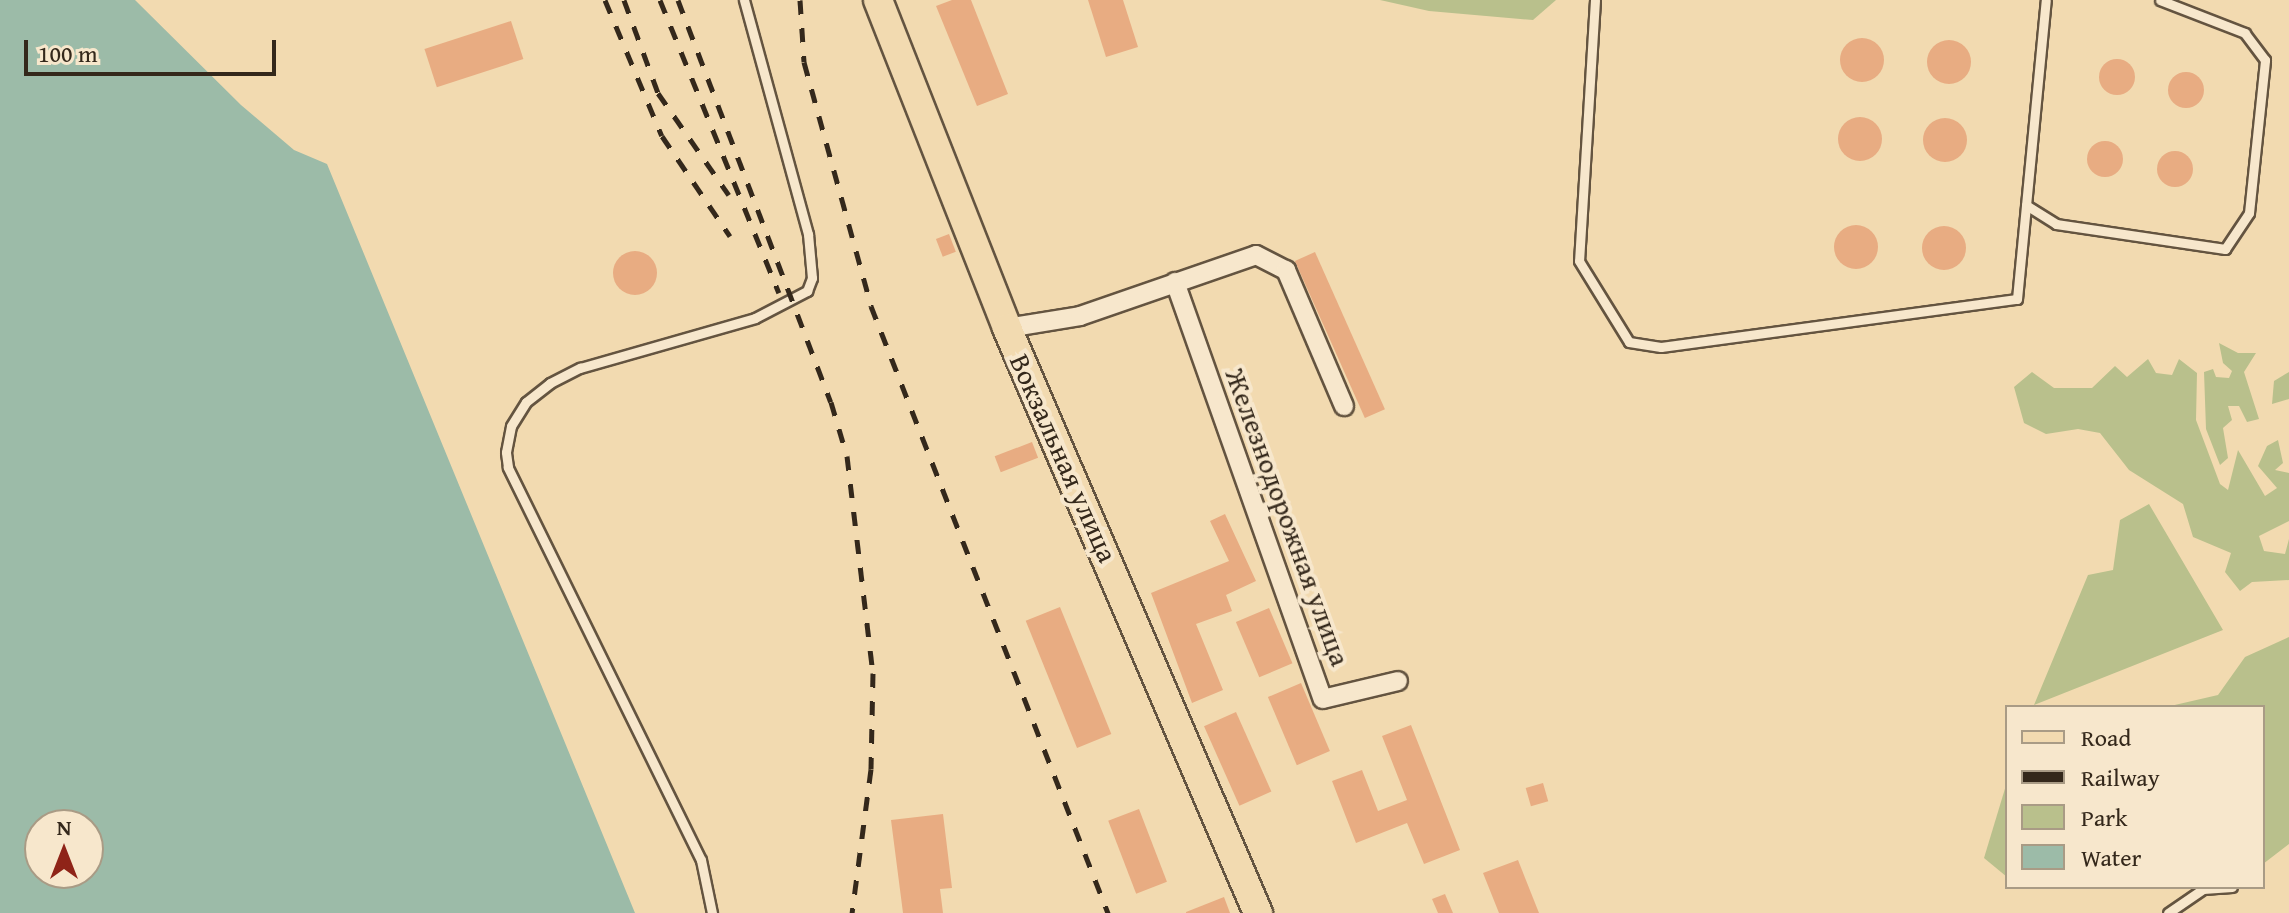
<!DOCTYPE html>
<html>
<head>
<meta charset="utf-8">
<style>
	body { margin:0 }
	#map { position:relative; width:2289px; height:913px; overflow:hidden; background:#f2dab0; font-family:"Gentium Book Plus",serif }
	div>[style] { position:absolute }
	.green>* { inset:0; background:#b9c08c }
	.water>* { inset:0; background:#9cbba8 }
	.building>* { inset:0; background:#e8ac82; transform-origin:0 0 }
	.round { border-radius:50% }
	.roads { filter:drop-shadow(2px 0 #645440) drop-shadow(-2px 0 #645440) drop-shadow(0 2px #645440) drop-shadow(0 -2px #645440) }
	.lane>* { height:9px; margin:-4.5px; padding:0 4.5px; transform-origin:4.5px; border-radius:4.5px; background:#f7e7cc }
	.street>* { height:18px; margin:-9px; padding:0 9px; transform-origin:9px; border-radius:9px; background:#f7e7cc }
	.primary>* { height:28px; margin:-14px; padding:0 14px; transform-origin:14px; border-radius:14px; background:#f2dab0 }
	.rail>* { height:5px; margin-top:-2.5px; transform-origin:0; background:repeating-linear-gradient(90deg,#34281b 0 14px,transparent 0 28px) }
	span { translate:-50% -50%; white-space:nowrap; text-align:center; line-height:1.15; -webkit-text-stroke:8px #f7e7cc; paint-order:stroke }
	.street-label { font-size:28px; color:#34281b }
	.legend { position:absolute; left:2005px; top:705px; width:260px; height:184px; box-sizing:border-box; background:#f7e7cc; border:2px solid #a99b85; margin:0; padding:10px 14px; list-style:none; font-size:24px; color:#34281b }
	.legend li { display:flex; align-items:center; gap:16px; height:40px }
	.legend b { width:40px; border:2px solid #a99b85 }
	.north { position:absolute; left:24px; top:809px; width:80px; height:80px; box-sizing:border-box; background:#f7e7cc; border:2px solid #a99b85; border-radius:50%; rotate:0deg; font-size:22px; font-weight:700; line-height:32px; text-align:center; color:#34281b }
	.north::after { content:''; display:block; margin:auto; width:28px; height:36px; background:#8f2418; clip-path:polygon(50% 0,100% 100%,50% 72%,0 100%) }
	.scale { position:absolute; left:24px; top:40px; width:252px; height:36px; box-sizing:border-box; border:4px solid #34281b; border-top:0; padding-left:10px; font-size:24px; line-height:28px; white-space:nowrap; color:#34281b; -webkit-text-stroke:6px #f7e7cc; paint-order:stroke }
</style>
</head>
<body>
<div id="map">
	<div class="green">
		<div style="clip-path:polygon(1380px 0,1556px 0,1533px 20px,1429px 11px)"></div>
		<div style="clip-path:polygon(2219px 343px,2238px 353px,2256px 353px,2244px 372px,2259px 419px,2247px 422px,2239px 406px,2228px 406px,2232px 420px,2223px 428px,2228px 458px,2220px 465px,2206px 429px,2204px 372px,2213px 369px,2216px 377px,2229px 378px,2232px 371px,2223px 363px)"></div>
		<div style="clip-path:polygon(2148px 359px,2156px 373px,2172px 375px,2179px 359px,2197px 373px,2196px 420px,2220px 484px,2228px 490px,2238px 450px,2265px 496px,2277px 488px,2258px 466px,2267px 446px,2278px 440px,2283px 463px,2275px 470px,2289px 473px,2289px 521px,2259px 536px,2264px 551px,2285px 554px,2289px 539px,2289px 580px,2252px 582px,2240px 591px,2225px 572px,2231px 553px,2193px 537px,2183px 504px,2129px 470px,2100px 433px,2078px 429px,2046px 434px,2024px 423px,2014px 387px,2032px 372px,2054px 388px,2092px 388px,2115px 366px,2127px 377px)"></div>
		<div style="clip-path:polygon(2289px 372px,2289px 399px,2272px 404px,2274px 381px)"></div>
		<div style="clip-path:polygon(2149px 504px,2223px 630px,2034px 705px,2088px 575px,2113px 570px,2120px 520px)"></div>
		<div style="clip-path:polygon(2289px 637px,2289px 844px,2263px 864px,2263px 707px,2166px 707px,2218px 695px,2245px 657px)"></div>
		<div style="clip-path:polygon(2007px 782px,2007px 877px,1984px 858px)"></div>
	</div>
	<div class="water">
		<div style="clip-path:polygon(evenodd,0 0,135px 0,241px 105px,294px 150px,327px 164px,635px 913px,0 913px,0 0,40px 825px,88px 825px,88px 873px,40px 873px,40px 825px)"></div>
	</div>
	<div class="building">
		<div style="clip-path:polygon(952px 0,971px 0,1008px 94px,977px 106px,936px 6px)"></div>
		<div style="clip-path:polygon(1088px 0,1123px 0,1138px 47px,1106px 57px)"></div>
		<div style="left:511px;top:21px;width:40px;height:91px;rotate:72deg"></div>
		<div class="round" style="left:1840px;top:38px;width:44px;height:44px"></div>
		<div class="round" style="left:1927px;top:40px;width:44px;height:44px"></div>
		<div class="round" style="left:2099px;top:59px;width:36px;height:36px"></div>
		<div class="round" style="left:2168px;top:72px;width:36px;height:36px"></div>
		<div class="round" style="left:1838px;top:117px;width:44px;height:44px"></div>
		<div class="round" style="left:1923px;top:118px;width:44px;height:44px"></div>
		<div class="round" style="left:2087px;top:141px;width:36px;height:36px"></div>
		<div class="round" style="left:2157px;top:151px;width:36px;height:36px"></div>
		<div class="round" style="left:1834px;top:225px;width:44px;height:44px"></div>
		<div class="round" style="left:1922px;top:226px;width:44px;height:44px"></div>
		<div style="left:949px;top:234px;width:19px;height:14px;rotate:69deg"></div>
		<div class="round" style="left:613px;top:251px;width:44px;height:44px"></div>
		<div style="left:1315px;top:252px;width:172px;height:22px;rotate:66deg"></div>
		<div style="left:1032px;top:442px;width:17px;height:40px;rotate:69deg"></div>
		<div style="clip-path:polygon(1225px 514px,1256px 581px,1226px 595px,1232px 611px,1196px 624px,1223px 690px,1192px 703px,1151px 593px,1229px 561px,1210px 521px)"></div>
		<div style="left:1060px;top:607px;width:137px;height:37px;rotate:68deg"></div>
		<div style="left:1269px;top:608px;width:60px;height:36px;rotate:67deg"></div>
		<div style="left:1301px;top:683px;width:74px;height:36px;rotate:67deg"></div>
		<div style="left:1236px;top:712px;width:87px;height:35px;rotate:66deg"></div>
		<div style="clip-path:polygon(1411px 725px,1460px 850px,1424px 864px,1407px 823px,1356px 843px,1332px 781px,1362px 770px,1378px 811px,1407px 800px,1382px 736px)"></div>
		<div style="left:1543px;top:783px;width:19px;height:18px;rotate:74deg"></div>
		<div style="left:1139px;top:809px;width:78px;height:33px;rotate:69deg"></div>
		<div style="clip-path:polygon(943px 814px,952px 888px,940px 889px,943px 913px,903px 913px,891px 820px)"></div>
		<div style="clip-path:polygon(1518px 860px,1539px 913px,1499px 913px,1483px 873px)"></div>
		<div style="clip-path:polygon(1445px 894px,1453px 913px,1438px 913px,1432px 899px)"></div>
		<div style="clip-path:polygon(1224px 897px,1230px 913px,1186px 913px,1186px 912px)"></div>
	</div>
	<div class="roads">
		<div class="lane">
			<div style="left:1595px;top:0;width:261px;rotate:93.5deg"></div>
			<div style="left:1579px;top:261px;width:95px;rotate:58.3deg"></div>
			<div style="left:1629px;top:342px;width:32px;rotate:9deg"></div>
			<div style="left:1661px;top:347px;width:359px;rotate:-7.7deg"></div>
			<div style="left:2017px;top:299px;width:300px;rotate:-84.5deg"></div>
			<div style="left:2026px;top:205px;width:36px;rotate:32deg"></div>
			<div style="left:2056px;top:224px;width:171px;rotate:8.4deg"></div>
			<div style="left:2225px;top:249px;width:43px;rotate:-56.3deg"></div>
			<div style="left:2249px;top:213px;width:154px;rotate:-84deg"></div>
			<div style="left:2265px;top:60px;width:34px;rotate:-127deg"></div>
			<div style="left:2245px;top:33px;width:91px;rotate:-158.8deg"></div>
			<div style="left:712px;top:913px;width:54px;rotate:-101.7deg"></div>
			<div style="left:701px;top:860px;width:438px;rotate:-116.2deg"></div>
			<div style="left:508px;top:467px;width:15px;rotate:-98deg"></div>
			<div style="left:506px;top:452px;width:26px;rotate:-79deg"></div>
			<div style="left:511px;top:426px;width:28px;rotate:-58deg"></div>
			<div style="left:526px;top:402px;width:31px;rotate:-38deg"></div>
			<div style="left:550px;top:383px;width:34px;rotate:-27deg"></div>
			<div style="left:580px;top:368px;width:182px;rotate:-15.9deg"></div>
			<div style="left:755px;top:318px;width:59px;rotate:-27.4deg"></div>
			<div style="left:807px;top:291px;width:14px;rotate:-69deg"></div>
			<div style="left:812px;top:278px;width:44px;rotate:-95.2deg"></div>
			<div style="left:808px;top:234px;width:243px;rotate:-105.3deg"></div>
			<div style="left:2168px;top:913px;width:42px;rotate:-34.4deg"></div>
			<div style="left:2203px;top:889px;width:29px;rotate:-4deg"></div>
		</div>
		<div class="street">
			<div style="left:1175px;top:282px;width:442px;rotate:70.5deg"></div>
			<div style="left:1323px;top:699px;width:77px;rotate:-13.5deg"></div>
			<div style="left:1007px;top:328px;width:74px;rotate:-9.3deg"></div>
			<div style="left:1080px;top:316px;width:186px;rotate:-19.1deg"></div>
			<div style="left:1256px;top:255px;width:34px;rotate:27deg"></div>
			<div style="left:1286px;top:270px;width:148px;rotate:66.9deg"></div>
		</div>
		<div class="primary">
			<div style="left:878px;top:0;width:352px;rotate:68.5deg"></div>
			<div style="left:1007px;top:328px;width:637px;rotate:66.78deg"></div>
		</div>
	</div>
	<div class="rail">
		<div style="left:605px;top:0;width:147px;rotate:67.3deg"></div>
		<div style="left:662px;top:136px;width:121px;rotate:55.8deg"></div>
		<div style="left:624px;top:0;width:99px;rotate:69.9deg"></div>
		<div style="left:658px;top:93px;width:124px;rotate:55.2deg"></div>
		<div style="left:660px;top:0;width:316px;rotate:67.9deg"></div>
		<div style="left:678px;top:0;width:430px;rotate:69.2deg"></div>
		<div style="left:831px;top:402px;width:56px;rotate:73.5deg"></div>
		<div style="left:847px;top:456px;width:219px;rotate:83.2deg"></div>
		<div style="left:873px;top:673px;width:96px;rotate:91.2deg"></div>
		<div style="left:871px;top:769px;width:145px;rotate:97.5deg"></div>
		<div style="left:800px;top:0;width:62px;rotate:86.3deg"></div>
		<div style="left:804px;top:62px;width:253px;rotate:74.6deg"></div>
		<div style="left:871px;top:306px;width:652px;rotate:68.67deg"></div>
	</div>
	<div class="street-label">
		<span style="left:1064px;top:458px;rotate:66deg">Вокзальная улица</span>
		<span style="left:1288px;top:517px;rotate:70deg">Железнодорожная улица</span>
	</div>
	<ul class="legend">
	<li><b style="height:10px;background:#f2dab0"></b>Road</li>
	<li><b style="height:10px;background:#34281b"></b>Railway</li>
	<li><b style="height:22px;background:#b9c08c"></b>Park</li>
	<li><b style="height:22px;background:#9cbba8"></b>Water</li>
	</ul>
	<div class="north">N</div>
	<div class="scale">100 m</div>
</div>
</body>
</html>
